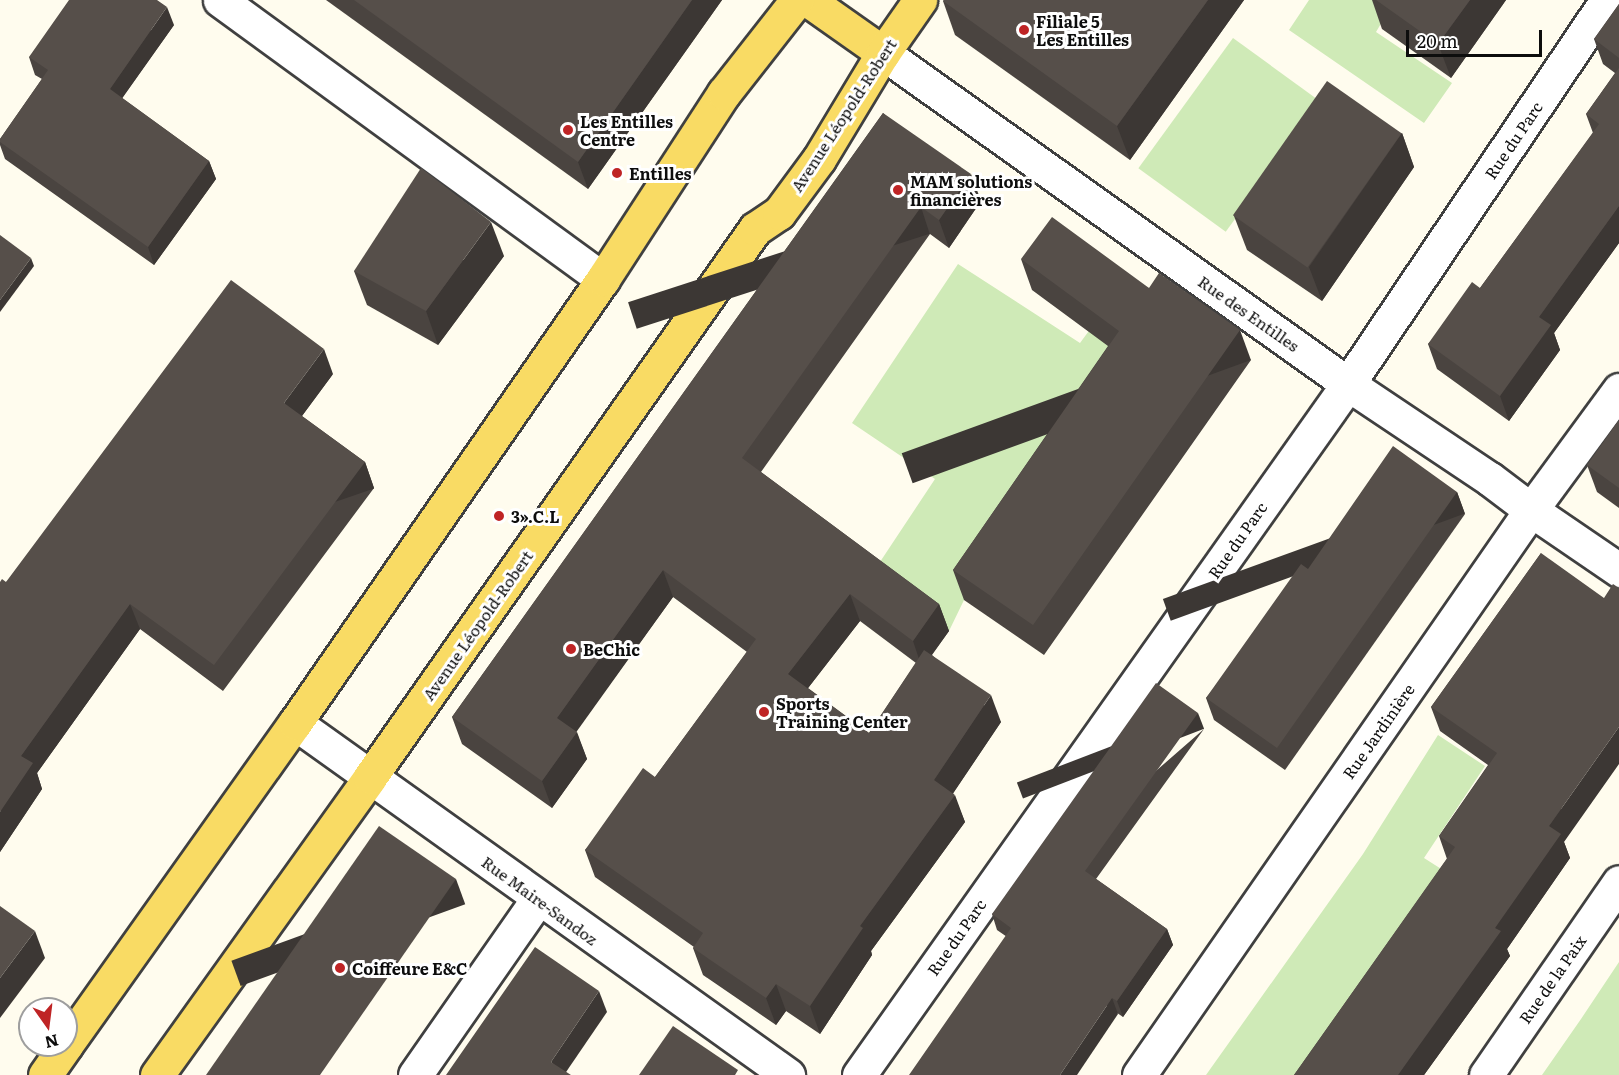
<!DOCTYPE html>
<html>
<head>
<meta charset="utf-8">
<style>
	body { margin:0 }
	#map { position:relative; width:1619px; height:1075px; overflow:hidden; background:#fffcee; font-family:Literata,serif }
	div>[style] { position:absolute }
	.green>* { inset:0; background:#cfeab7; transform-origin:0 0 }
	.roads { filter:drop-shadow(2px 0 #404040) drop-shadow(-2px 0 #404040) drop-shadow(0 2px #404040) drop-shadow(0 -2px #404040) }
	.minor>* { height:33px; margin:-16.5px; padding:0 16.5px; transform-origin:16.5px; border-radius:16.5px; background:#fff }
	.major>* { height:33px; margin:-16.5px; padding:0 16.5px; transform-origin:16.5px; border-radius:16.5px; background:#f9db64 }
	.wall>* { inset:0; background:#4a4440 }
	.shaded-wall>* { inset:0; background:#3c3734; transform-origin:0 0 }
	.building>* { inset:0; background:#564f4a; transform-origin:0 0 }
	.dots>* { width:16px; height:16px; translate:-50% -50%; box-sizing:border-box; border:3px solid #fff; border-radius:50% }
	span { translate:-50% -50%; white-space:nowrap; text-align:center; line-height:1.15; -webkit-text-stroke:6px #fff; paint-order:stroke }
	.poi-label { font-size:16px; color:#0d0d0d; font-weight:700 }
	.left { translate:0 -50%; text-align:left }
	.street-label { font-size:16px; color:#0d0d0d }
	.north { position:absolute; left:18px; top:997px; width:60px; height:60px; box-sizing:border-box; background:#fff; border:2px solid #9e9e9e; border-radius:50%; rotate:166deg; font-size:16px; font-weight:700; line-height:24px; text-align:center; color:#0d0d0d }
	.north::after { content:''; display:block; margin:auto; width:21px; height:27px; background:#bf2425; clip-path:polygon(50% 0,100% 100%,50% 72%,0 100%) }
	.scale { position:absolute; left:1406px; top:30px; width:136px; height:27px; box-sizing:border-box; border:3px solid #0d0d0d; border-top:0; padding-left:8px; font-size:18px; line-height:21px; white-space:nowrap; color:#0d0d0d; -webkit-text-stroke:4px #fff; paint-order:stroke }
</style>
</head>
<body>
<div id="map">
	<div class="green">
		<div style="clip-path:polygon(1309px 0,1395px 0,1376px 32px,1452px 83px,1424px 123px,1289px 30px)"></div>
		<div style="left:1233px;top:38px;width:108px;height:161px;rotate:36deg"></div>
		<div style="clip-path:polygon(958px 264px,1080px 343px,1122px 286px,1162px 315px,964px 600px,949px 631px,872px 574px,935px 479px,852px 423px)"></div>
		<div style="clip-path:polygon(1438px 735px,1485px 766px,1424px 858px,1523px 921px,1320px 1075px,1206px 1075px,1363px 854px)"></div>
		<div style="clip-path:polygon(1619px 962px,1619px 1075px,1542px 1075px,1581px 1019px)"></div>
	</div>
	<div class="roads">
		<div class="minor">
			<div style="left:220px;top:0;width:474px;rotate:36.1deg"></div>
			<div style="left:883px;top:53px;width:571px;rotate:35.44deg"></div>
			<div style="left:1348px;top:384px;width:171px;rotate:33.8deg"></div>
			<div style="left:1490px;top:479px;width:51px;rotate:37.1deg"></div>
			<div style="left:1531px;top:510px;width:107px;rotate:34.3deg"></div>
			<div style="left:295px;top:723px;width:606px;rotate:35.53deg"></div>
			<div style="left:415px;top:1075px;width:215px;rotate:-55.1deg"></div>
			<div style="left:859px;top:1075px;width:847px;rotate:-54.71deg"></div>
			<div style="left:1348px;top:384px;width:463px;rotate:-56deg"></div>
			<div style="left:1139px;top:1075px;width:688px;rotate:-55.25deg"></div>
			<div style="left:1531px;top:510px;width:149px;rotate:-53.7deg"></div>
			<div style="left:1486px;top:1075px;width:234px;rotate:-55.4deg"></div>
		</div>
		<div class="major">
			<div style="left:808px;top:0;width:92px;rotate:35.2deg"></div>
			<div style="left:66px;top:1045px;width:395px;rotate:-54.6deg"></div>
			<div style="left:295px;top:723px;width:540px;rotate:-55.25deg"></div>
			<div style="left:603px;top:279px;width:222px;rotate:-57deg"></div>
			<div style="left:724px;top:93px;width:118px;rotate:-51.9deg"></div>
			<div style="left:45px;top:1075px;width:37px;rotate:-55deg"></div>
			<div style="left:157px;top:1075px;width:366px;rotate:-54.4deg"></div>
			<div style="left:370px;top:777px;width:670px;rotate:-54.91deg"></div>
			<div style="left:755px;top:229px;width:29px;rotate:-34deg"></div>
			<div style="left:779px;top:213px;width:67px;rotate:-53.5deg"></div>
			<div style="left:819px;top:159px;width:124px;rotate:-58.9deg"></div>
			<div style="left:883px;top:53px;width:65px;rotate:-55.1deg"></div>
		</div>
	</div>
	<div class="wall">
		<div style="clip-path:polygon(326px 0,722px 0,588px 189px)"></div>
		<div style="clip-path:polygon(944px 0,1244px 0,1130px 160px,955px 35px,943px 1px)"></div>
		<div style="clip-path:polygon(1372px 0,1506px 0,1451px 78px,1382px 29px)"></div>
		<div style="clip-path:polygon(1619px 4px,1619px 243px,1554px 333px,1560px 350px,1509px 421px,1437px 369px,1428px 344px,1480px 288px,1593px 133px,1586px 114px,1615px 73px,1603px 64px,1594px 39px)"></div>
		<div style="clip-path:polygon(174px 25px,122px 98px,209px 161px,216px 179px,154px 265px,5px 159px,0 145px,0 139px,42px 79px,35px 75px,29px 57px)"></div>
		<div style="clip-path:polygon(evenodd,883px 113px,981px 201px,949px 248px,930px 234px,761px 472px,939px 604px,949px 631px,932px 655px,1001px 722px,953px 793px,965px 822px,871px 951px,872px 955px,820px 1034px,786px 1011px,776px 1025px,703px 975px,693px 948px,694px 947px,595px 877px,585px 850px,655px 777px,747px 652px,673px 597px,576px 731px,587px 759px,552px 808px,462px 744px,452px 717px,883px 113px,860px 621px,916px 663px,869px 733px,808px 688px,860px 621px)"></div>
		<div style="clip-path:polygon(1402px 133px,1414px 167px,1322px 301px,1247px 250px,1234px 216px)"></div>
		<div style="clip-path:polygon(504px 256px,438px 345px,367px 305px,354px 271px)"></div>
		<div style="clip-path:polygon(1021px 259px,1149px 288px,1251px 360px,1044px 655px,964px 600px,953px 570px,1108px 346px,1032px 290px)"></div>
		<div style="clip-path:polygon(333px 374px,302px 416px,365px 462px,374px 488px,223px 691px,140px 629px,37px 773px,42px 789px,0 852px,6px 582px)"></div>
		<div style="clip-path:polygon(1619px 420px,1619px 508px,1597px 492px,1587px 465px)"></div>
		<div style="clip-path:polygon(1457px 492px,1465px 514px,1285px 770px,1214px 720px,1206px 698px,1308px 569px)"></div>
		<div style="clip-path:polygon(1541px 553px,1564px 842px,1570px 858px,1507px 949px,1510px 956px,1424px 1075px,1294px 1075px,1447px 859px,1439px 836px,1488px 765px,1440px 731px,1431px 707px)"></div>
		<div style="clip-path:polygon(1204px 729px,1096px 879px,1167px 929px,1173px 945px,1123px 1017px,997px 930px,992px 914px)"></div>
	</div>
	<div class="shaded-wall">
		<div style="clip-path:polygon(692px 0,722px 0,588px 189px,578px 162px)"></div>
		<div style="clip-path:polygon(1208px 0,1244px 0,1130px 160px,1117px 126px)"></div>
		<div style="clip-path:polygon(1470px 0,1506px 0,1451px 78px,1438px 44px)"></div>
		<div style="clip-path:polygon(167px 7px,174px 25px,116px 107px,110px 89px)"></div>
		<div style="clip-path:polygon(1402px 133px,1414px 167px,1322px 301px,1309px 267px)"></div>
		<div style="clip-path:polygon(209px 161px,216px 179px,154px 265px,148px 247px)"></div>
		<div style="clip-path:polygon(971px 174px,981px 201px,949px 248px,939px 220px)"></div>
		<div style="clip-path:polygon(1619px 206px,1619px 243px,1554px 333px,1560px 350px,1509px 421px,1500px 396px,1539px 317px)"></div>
		<div style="left:921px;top:207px;width:28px;height:308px;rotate:72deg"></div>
		<div style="clip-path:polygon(491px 222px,504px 256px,438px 345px,426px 311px)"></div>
		<div style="clip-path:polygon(31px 258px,34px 266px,0 312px,0 300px)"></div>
		<div style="left:1240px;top:330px;width:32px;height:360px;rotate:70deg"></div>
		<div style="clip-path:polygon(324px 349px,333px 374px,293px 428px,284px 403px)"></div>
		<div style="left:365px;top:462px;width:28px;height:253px;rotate:71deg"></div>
		<div style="left:1457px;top:492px;width:23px;height:313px;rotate:70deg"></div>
		<div style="clip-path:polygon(663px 570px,673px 597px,567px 745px,557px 718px)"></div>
		<div style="clip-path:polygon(850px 594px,860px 621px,798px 701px,788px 674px)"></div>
		<div style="clip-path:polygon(130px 604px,140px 629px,37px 773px,42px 789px,0 852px,0 812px,21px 756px)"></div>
		<div style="clip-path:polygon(939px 604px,949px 631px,922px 668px,913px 641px)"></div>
		<div style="clip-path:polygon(991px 695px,1001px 722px,944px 807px,934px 780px)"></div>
		<div style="left:1198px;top:713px;width:17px;height:194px;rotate:69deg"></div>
		<div style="clip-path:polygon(1619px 727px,1619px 764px,1564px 842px,1570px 858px,1507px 949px,1510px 956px,1424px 1075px,1398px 1075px,1495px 928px,1549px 826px)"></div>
		<div style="clip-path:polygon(577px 732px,587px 759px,552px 808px,542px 781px)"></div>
		<div style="clip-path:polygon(955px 795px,965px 822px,871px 951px,872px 955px,820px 1034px,810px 1006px,860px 926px)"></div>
		<div style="left:456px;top:879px;width:27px;height:239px;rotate:70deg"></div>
		<div style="clip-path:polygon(1167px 929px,1173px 945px,1123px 1017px,1117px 1001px)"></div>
		<div style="clip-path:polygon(35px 931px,45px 958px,0 1018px,0 978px)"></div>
		<div style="clip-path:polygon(776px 984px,786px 1011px,776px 1025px,766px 998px)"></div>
		<div style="clip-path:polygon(599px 991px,607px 1012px,564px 1075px,551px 1062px)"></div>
		<div style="clip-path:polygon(1112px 998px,1118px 1014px,1077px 1075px,1060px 1075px)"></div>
	</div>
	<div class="building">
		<div style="clip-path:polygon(69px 0,157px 0,167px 7px,110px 89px,209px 161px,148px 247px,0 142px,0 139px,48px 70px,29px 57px)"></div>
		<div style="clip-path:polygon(354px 0,692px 0,578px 162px)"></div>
		<div style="clip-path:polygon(944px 0,1208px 0,1117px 126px,943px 1px)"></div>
		<div style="clip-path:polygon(1376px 0,1470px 0,1438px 44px)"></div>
		<div style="clip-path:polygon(1619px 4px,1619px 58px,1594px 39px)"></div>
		<div style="clip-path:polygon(1619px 68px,1619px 206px,1539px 317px,1551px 325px,1500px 396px,1428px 344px,1472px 282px,1480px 288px,1599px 124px,1586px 114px)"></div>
		<div style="left:1327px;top:81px;width:91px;height:164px;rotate:35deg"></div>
		<div style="clip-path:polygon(883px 113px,971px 174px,939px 220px,921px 207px,742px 458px,939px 604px,913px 641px,850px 594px,788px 674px,869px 733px,924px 650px,991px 695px,934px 780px,955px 795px,860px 926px,863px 928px,810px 1006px,776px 984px,766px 998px,693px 948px,703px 933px,585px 850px,643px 768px,655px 777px,756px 639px,663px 570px,557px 718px,577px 732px,542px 781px,452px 717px)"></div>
		<div style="clip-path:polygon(421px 168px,491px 222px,426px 311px,354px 271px)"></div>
		<div style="clip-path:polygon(1052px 217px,1149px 288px,1159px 273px,1240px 330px,1033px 625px,953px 570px,1119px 331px,1021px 259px)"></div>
		<div style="clip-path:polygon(0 235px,31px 258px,0 300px)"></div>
		<div style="clip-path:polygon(231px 280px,324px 349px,284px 403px,365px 462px,214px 665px,130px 604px,21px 756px,33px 763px,0 812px,0 582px,2px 579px,6px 582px)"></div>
		<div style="clip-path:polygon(1619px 420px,1619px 488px,1587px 465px)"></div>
		<div style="clip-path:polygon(1393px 446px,1457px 492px,1277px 748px,1206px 698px,1301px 564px,1308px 569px)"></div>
		<div style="clip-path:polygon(1541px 553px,1604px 598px,1613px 584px,1619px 588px,1619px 727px,1549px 826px,1561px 834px,1495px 928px,1501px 931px,1398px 1075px,1294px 1075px,1455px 847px,1439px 836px,1497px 753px,1431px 707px)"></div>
		<div style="clip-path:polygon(1156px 683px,1198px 713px,1085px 871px,1167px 929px,1117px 1001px,1112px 998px,1060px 1075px,909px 1075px,1011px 928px,992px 914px)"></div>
		<div style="clip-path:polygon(379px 826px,456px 879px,320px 1075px,206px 1075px)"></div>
		<div style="clip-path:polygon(0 906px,35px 931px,0 978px)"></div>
		<div style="clip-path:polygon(535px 947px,599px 991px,551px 1062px,571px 1075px,446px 1075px)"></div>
		<div style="clip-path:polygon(673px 1026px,738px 1070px,735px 1075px,639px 1075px)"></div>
	</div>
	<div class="dots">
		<div style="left:1024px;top:30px;background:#bf2425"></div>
		<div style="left:568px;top:130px;background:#bf2425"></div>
		<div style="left:617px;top:173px;background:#bf2425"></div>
		<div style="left:898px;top:190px;background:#bf2425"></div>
		<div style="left:499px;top:516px;background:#bf2425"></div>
		<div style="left:571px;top:649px;background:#bf2425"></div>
		<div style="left:764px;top:712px;background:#bf2425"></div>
		<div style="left:340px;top:968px;background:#bf2425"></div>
	</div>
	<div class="poi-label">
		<span class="left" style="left:1036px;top:30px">Filiale 5<br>Les Entilles</span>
		<span class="left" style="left:580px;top:130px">Les Entilles<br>Centre</span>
		<span class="left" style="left:629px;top:173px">Entilles</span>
		<span class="left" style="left:910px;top:190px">MAM solutions<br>financières</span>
		<span class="left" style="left:511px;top:516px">3».C.L</span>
		<span class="left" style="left:583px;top:649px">BeChic</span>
		<span class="left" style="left:776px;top:712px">Sports<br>Training Center</span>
		<span class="left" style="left:352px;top:968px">Coiffeure E&amp;C</span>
	</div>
	<div class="street-label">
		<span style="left:843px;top:115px;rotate:-57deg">Avenue Léopold-Robert</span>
		<span style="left:1513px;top:140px;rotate:-56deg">Rue du Parc</span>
		<span style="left:1249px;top:313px;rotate:35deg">Rue des Entilles</span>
		<span style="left:1237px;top:540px;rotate:-55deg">Rue du Parc</span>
		<span style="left:477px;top:625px;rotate:-55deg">Avenue Léopold-Robert</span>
		<span style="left:1378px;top:731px;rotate:-55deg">Rue Jardinière</span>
		<span style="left:540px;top:900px;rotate:36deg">Rue Maire-Sandoz</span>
		<span style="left:956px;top:937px;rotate:-55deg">Rue du Parc</span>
		<span style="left:1552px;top:979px;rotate:-55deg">Rue de la Paix</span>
	</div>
	<div class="north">N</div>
	<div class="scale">20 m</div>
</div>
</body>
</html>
